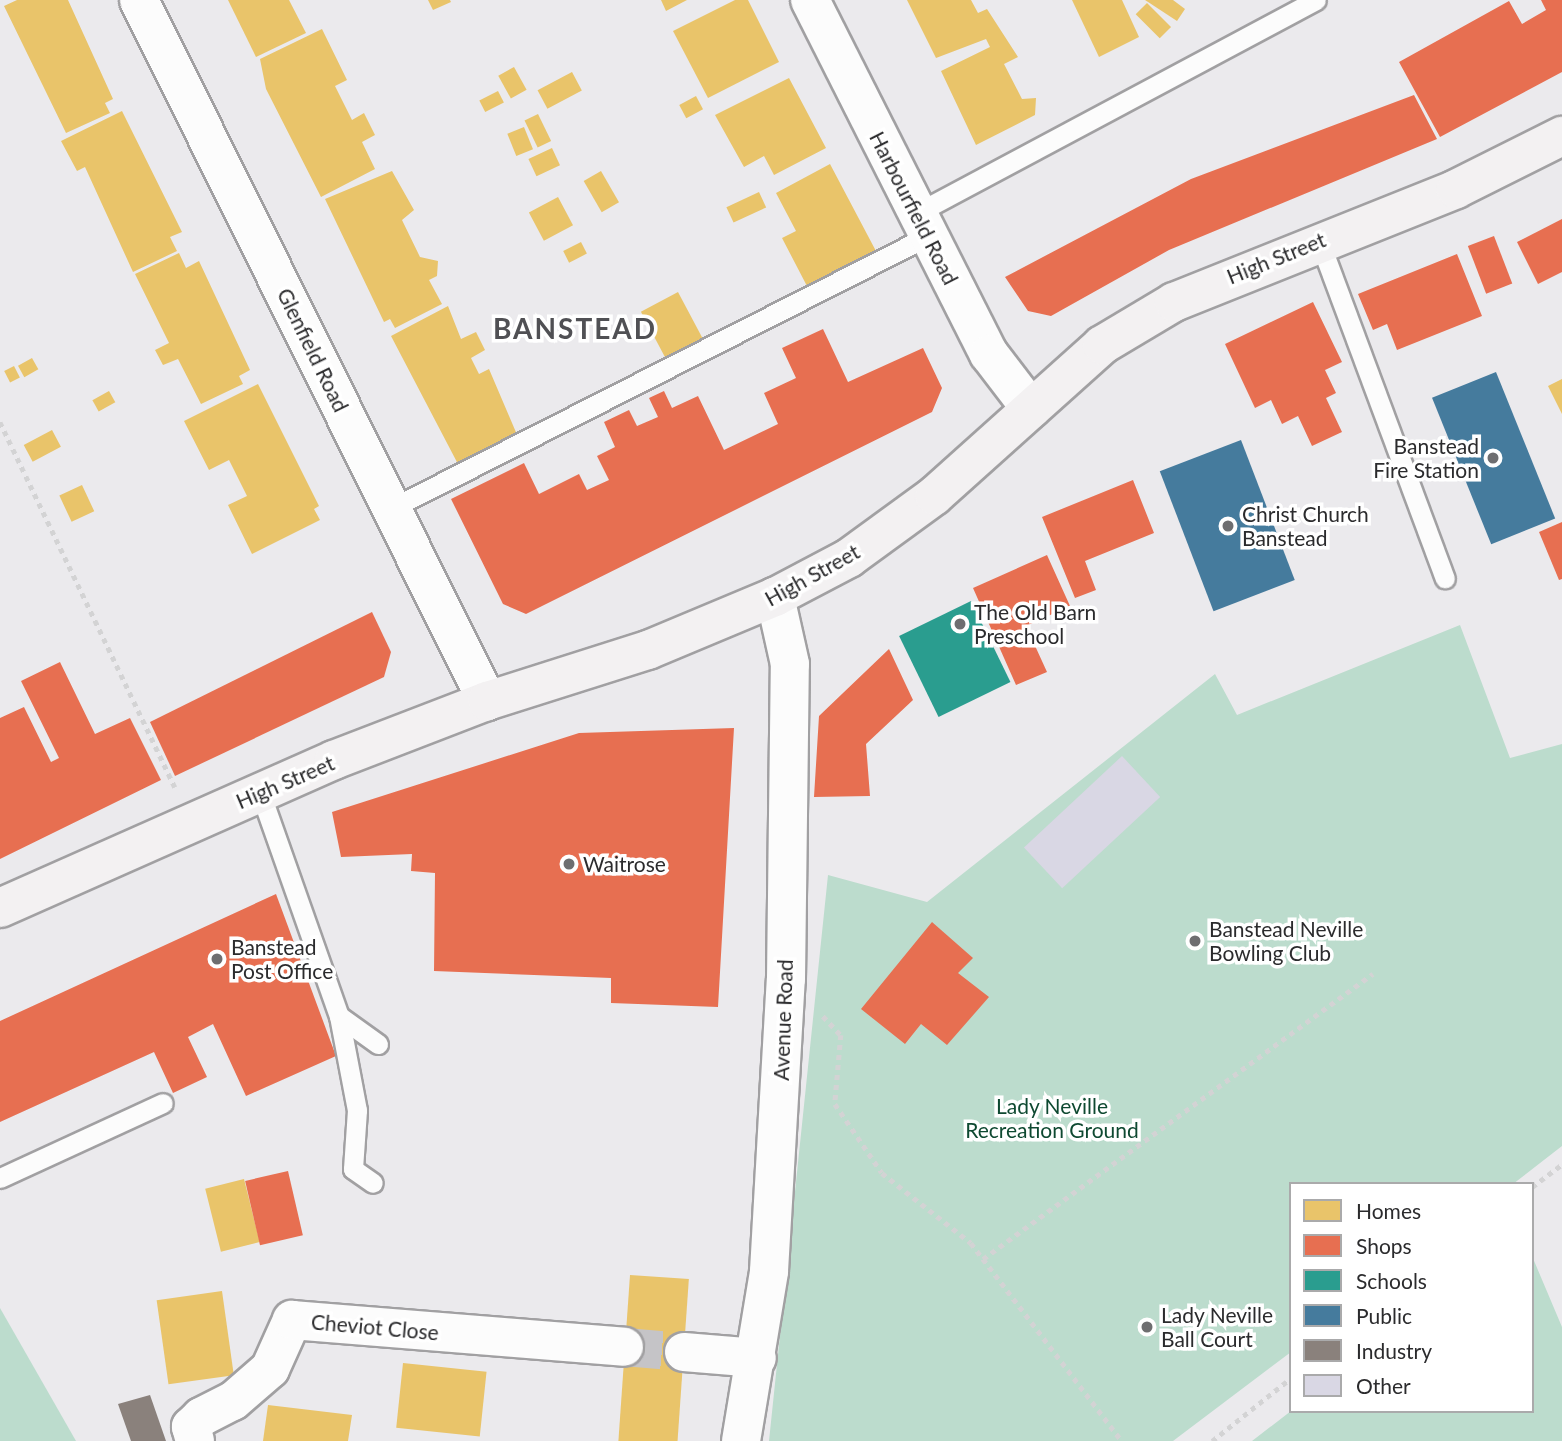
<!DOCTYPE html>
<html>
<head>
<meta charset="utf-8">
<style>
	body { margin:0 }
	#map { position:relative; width:1562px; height:1441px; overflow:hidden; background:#ebeaed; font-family:Lato,sans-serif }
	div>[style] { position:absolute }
	.green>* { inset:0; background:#bcdccd }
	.homes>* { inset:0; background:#e9c46a; transform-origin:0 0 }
	.shops>* { inset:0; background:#e76f51; transform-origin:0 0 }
	.schools>* { inset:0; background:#2a9d8f; transform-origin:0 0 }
	.public>* { inset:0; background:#457b9d; transform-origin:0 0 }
	.industry>* { inset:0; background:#8a817c }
	.building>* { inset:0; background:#d9d7e4; transform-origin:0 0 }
	.minor-tunnel>* { height:38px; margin-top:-19px; transform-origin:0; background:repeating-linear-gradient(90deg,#c5c4c7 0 38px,transparent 0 57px) }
	.path>* { height:4.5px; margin-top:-2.25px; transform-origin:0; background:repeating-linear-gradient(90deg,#d3d3d4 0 5px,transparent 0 10px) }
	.roads { filter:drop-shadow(2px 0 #a1a0a2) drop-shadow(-2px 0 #a1a0a2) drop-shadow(0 2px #a1a0a2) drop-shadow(0 -2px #a1a0a2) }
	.service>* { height:19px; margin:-9.5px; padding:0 9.5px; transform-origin:9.5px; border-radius:9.5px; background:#fcfcfc }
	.minor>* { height:38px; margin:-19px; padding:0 19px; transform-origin:19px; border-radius:19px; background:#fcfcfc }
	.secondary>* { height:38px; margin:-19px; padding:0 19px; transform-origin:19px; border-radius:19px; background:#f3f1f2 }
	.dots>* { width:19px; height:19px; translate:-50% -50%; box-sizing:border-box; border:4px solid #fff; border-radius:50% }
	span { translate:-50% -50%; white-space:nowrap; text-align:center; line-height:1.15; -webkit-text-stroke:7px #fff; paint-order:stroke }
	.street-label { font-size:21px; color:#2b2b2d }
	.poi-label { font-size:21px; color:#2b2b2d }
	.right { translate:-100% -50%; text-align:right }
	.left { translate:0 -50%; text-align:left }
	.park-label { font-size:21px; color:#0e4931 }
	.district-label { font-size:28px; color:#505054; font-weight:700; letter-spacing:2px }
	.legend { position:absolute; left:1289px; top:1182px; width:245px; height:231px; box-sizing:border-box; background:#fff; border:2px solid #aaaaab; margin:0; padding:9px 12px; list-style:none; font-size:21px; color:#2b2b2d }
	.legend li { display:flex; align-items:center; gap:14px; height:35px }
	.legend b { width:35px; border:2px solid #aaaaab }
</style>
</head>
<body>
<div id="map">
	<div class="green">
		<div style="clip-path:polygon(1460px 625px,1510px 758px,1562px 744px,1562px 1146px,1513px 1184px,1291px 1184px,1291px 1352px,1173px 1441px,769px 1441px,828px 875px,927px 902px,1215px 674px,1237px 715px)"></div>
		<div style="clip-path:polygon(1532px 1256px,1562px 1327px,1562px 1441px,1252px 1441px,1291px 1411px,1532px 1411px)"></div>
		<div style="clip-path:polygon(0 1308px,76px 1441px,0 1441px)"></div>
	</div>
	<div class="homes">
		<div style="clip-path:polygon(17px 0,68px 0,113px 99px,105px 103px,110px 113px,66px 133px,4px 6px)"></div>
		<div style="clip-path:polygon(228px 0,289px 0,306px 33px,256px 57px)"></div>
		<div style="clip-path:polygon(428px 0,450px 0,451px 2px,433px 10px)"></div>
		<div style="clip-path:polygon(661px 0,687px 0,666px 11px)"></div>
		<div style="clip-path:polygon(735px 0,748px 0,779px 62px,708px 98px,673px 31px)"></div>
		<div style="clip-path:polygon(907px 0,971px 0,978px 13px,987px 9px,1018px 57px,1004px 64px,1022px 99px,1036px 98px,1035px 115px,976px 145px,941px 71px,990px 47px,986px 39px,936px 58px)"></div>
		<div style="clip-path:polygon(1072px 0,1122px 0,1139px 37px,1099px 57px)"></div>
		<div style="clip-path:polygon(1145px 0,1173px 0,1185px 9px,1177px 21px)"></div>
		<div style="left:1147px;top:3px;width:34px;height:16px;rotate:45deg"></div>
		<div style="clip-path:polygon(322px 29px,347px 80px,335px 86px,352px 120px,364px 113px,375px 135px,362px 142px,375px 169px,321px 197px,266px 89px,260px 59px)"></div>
		<div style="left:514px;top:67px;width:26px;height:18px;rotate:61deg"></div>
		<div style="left:572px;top:72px;width:21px;height:39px;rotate:62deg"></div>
		<div style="clip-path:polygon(789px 78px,826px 148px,774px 175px,764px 156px,744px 167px,715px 115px)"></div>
		<div style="left:498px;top:91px;width:13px;height:21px;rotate:63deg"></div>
		<div style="left:696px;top:96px;width:15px;height:19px;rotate:62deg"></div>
		<div style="clip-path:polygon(122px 111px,182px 232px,170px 237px,177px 251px,133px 272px,85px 167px,77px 171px,61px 141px)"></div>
		<div style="left:538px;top:114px;width:30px;height:15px;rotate:64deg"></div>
		<div style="left:524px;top:127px;width:24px;height:18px;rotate:68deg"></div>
		<div style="left:552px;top:148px;width:19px;height:26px;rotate:65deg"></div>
		<div style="clip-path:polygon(830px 164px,877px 253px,808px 288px,782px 238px,796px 231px,776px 193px)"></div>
		<div style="clip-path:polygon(392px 171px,414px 210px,402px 220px,420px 257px,438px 261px,437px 276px,429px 280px,442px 304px,395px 328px,390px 319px,384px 322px,325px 199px)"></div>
		<div style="left:601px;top:171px;width:36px;height:20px;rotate:60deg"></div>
		<div style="left:759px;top:192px;width:17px;height:36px;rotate:65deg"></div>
		<div style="left:558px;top:197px;width:32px;height:33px;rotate:62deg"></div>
		<div style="left:581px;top:242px;width:13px;height:20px;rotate:63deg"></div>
		<div style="clip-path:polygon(179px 253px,186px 268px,199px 261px,250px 370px,239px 376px,243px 384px,201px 404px,178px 359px,163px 365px,155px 350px,169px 343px,135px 274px)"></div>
		<div style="left:678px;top:292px;width:52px;height:42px;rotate:62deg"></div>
		<div style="clip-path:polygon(448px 306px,461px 339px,476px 332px,485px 350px,471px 358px,479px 374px,489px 369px,518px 437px,459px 466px,391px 336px)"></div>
		<div style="left:32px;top:358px;width:13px;height:16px;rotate:61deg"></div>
		<div style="left:14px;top:366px;width:13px;height:11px;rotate:63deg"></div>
		<div style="clip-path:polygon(1562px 379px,1562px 414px,1548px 386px)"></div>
		<div style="clip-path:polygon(258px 384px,319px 506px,314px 509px,320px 520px,252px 554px,228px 505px,247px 496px,229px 460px,209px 470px,184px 421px)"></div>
		<div style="left:109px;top:391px;width:13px;height:19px;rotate:61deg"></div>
		<div style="left:52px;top:430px;width:19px;height:32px;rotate:62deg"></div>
		<div style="left:82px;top:485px;width:29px;height:25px;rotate:65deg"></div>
		<div style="left:244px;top:1179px;width:65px;height:40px;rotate:76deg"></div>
		<div style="left:630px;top:1275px;width:59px;height:167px;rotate:4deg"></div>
		<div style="left:222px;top:1291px;width:85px;height:66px;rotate:82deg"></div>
		<div style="left:403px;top:1363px;width:84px;height:65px;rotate:6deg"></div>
		<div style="clip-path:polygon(268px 1405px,352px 1415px,348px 1441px,263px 1441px)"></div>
	</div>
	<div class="shops">
		<div style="clip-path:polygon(1541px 0,1562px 0,1562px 72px,1440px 137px,1399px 62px,1509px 1px,1522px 24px,1546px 10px)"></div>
		<div style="clip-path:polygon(1414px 95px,1437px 139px,1169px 250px,1051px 316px,1028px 311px,1005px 277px,1191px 179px)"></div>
		<div style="clip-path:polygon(1562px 219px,1562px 272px,1538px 284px,1517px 242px)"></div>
		<div style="left:1494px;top:236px;width:51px;height:28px;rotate:69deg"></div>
		<div style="clip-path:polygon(1457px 254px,1482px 316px,1397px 350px,1387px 324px,1373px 330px,1358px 294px)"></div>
		<div style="clip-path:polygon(1313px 302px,1342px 362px,1325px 370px,1336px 393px,1326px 398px,1342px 432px,1312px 446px,1298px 416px,1282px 424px,1271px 400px,1255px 408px,1225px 344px)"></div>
		<div style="clip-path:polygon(823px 329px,848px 382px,923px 348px,942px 388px,932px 412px,526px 614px,503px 604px,451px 499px,524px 463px,539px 494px,579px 474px,587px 490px,609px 480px,597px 456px,615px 447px,604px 422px,629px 410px,637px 426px,658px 417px,649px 398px,664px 391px,672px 408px,698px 396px,724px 450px,778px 424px,764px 393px,796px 378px,782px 348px)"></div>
		<div style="clip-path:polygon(1133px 480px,1154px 533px,1085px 561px,1096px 590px,1075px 598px,1042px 517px)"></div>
		<div style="clip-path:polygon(1562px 522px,1562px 579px,1559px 580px,1539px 532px)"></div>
		<div style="clip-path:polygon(1047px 555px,1070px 606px,1026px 626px,1047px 672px,1016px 685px,973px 588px)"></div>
		<div style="clip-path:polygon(372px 612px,391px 652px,384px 677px,175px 776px,150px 722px)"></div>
		<div style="clip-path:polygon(889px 649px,913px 700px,866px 744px,870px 796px,814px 797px,819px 716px)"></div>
		<div style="clip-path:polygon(60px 662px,95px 734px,130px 718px,161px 780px,0 859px,0 718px,24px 707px,51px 762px,59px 758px,21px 681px)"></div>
		<div style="clip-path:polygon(734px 728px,718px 1007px,611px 1003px,611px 978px,434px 971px,435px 873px,411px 871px,412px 854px,341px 857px,332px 812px,579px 733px)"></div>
		<div style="clip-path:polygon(276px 894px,336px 1056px,246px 1096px,213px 1024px,188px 1037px,207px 1077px,173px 1093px,154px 1052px,0 1122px,0 1021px)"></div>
		<div style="clip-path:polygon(932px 922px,973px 958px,958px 973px,989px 997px,947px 1045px,921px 1024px,905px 1044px,861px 1009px)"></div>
		<div style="left:288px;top:1171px;width:66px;height:44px;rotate:77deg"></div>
	</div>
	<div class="schools">
		<div style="left:971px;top:601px;width:90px;height:80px;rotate:64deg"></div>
	</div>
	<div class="public">
		<div style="left:1496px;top:372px;width:158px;height:69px;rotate:68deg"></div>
		<div style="left:1241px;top:440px;width:150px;height:87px;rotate:69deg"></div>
	</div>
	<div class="industry">
		<div style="clip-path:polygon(150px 1395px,166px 1441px,131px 1441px,118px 1404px)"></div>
	</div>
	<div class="building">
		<div style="left:1122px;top:756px;width:56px;height:134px;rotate:47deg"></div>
	</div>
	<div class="minor-tunnel">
		<div style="left:624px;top:1347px;width:60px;rotate:4.8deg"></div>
	</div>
	<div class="path">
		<div style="left:0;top:422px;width:405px;rotate:64.4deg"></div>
		<div style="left:823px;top:1016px;width:26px;rotate:47deg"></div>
		<div style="left:841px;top:1035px;width:69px;rotate:95deg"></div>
		<div style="left:835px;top:1104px;width:83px;rotate:55.7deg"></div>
		<div style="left:882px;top:1173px;width:113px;rotate:38.2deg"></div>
		<div style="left:971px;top:1243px;width:249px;rotate:52.7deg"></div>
		<div style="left:1532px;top:1187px;width:38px;rotate:-37deg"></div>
		<div style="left:983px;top:1259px;width:483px;rotate:-36.2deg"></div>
		<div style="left:1212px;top:1441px;width:101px;rotate:-38.6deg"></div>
	</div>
	<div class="roads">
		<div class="service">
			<div style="left:917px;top:213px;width:452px;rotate:-28.1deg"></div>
			<div style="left:1319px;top:240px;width:361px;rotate:69.6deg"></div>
			<div style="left:392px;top:508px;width:601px;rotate:-26.91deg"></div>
			<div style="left:260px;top:792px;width:238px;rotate:70.6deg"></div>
			<div style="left:339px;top:1016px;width:48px;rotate:35.7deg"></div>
			<div style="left:339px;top:1016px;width:96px;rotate:79.2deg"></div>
			<div style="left:357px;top:1110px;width:59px;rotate:93.9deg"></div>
			<div style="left:353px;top:1169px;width:24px;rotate:35deg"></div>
			<div style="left:0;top:1178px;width:179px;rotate:-24.7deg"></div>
		</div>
		<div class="minor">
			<div style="left:139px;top:0;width:783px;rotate:63.6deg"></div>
			<div style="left:810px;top:0;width:397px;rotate:63.2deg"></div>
			<div style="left:989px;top:354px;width:69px;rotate:52.6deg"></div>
			<div style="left:684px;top:1352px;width:73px;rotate:4.7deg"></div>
			<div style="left:195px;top:1441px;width:15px;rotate:-106deg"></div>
			<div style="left:191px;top:1427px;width:14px;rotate:-45deg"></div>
			<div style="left:201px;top:1417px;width:36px;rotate:-27deg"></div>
			<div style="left:233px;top:1401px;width:49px;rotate:-40.9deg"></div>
			<div style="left:270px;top:1369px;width:54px;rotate:-65.8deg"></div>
			<div style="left:292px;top:1320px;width:333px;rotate:4.6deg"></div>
			<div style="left:741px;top:1441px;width:172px;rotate:-80.6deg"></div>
			<div style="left:769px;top:1271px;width:292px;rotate:-86.7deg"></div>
			<div style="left:786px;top:979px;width:315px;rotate:-89.3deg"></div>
			<div style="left:790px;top:664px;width:69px;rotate:-102.6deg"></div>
		</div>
		<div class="secondary">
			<div style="left:0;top:908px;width:365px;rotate:-23.9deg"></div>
			<div style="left:334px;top:760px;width:164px;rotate:-21.1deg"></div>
			<div style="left:487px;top:701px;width:169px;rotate:-17.6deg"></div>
			<div style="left:648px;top:650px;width:138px;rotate:-22.7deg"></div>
			<div style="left:775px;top:597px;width:84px;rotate:-27.8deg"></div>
			<div style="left:849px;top:558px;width:105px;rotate:-36.1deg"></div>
			<div style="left:934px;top:496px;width:226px;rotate:-41.9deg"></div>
			<div style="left:1102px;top:345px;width:84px;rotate:-30.8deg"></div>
			<div style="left:1174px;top:302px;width:304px;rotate:-21.8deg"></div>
			<div style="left:1456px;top:189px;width:119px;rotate:-26.6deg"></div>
		</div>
	</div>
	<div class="dots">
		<div style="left:1493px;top:458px;background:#6e6e70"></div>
		<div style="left:1228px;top:526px;background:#6e6e70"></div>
		<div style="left:960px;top:624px;background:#6e6e70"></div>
		<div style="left:569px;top:864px;background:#6e6e70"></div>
		<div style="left:1195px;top:941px;background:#6e6e70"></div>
		<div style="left:217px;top:959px;background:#6e6e70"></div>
		<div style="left:1147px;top:1327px;background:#6e6e70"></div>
	</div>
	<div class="street-label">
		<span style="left:914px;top:208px;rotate:63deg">Harbourfield Road</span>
		<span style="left:1276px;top:258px;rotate:-22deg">High Street</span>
		<span style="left:313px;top:350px;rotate:64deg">Glenfield Road</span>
		<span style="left:812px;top:575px;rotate:-29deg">High Street</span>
		<span style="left:285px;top:782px;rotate:-23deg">High Street</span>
		<span style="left:783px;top:1020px;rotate:-88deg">Avenue Road</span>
		<span style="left:375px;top:1327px;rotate:5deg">Cheviot Close</span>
	</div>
	<div class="poi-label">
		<span class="right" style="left:1479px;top:458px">Banstead<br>Fire Station</span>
		<span class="left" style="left:1242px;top:526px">Christ Church<br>Banstead</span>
		<span class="left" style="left:974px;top:624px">The Old Barn<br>Preschool</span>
		<span class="left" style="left:583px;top:864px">Waitrose</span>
		<span class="left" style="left:1209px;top:941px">Banstead Neville<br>Bowling Club</span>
		<span class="left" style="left:231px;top:959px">Banstead<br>Post Office</span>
		<span class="left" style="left:1161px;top:1327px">Lady Neville<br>Ball Court</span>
	</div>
	<div class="park-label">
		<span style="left:1052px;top:1118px">Lady Neville<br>Recreation Ground</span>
	</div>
	<div class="district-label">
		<span style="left:575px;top:328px">BANSTEAD</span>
	</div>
	<ul class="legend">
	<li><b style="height:19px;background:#e9c46a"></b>Homes</li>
	<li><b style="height:19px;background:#e76f51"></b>Shops</li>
	<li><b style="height:19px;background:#2a9d8f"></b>Schools</li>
	<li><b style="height:19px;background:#457b9d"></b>Public</li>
	<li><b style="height:19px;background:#8a817c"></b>Industry</li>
	<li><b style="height:19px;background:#d9d7e4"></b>Other</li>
	</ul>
</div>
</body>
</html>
